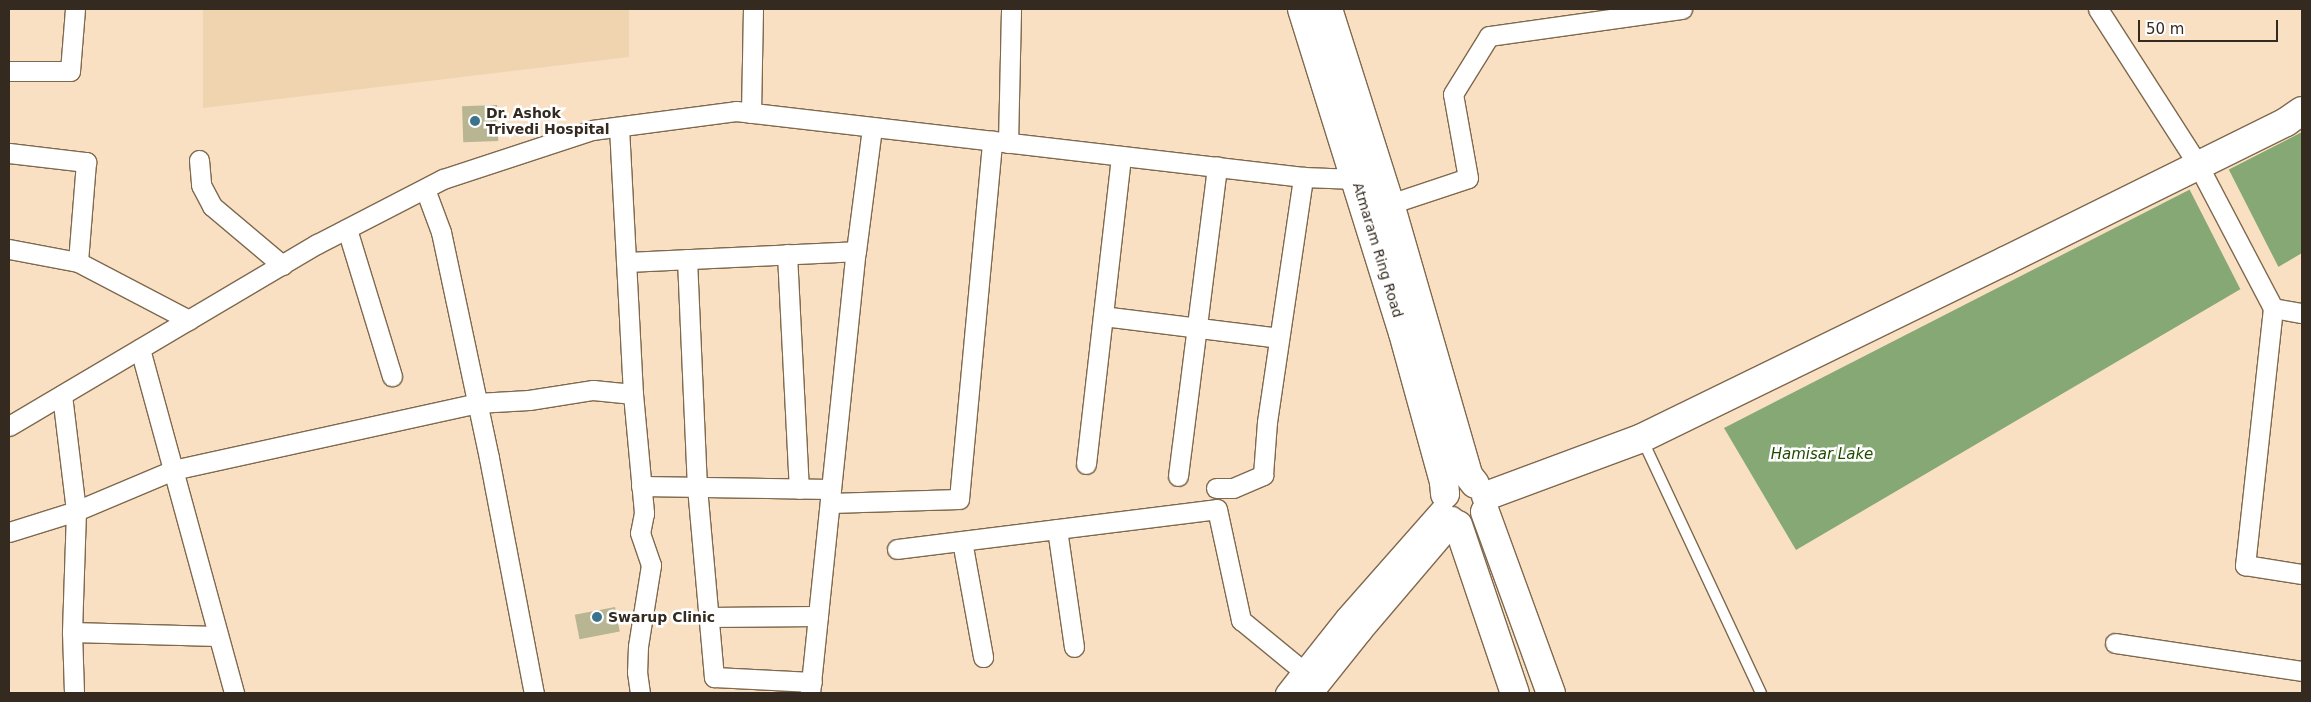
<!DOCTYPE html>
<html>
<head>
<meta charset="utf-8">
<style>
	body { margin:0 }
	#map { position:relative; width:2311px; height:702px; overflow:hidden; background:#f9e0c2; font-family:"DejaVu Sans",sans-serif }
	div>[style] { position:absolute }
	.built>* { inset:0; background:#f0d4b0 }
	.water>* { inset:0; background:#85a875 }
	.pier>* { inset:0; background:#f9e0c2; transform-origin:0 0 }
	.building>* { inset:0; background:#b7b592; transform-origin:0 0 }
	.roads { filter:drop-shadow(1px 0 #7f694e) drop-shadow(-1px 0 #7f694e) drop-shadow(0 1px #7f694e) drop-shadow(0 -1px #7f694e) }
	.lane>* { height:10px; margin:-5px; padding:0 5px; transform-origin:5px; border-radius:5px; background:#fff }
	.street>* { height:19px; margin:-9.5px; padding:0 9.5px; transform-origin:9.5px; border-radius:9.5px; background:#fff }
	.secondary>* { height:28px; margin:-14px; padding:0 14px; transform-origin:14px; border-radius:14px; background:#fff }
	.primary>* { height:28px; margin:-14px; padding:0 14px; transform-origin:14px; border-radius:14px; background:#fff }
	.dots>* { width:14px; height:14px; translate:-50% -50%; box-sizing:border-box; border:2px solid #fff; border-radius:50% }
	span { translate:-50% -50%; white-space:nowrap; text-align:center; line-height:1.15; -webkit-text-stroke:5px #fff; paint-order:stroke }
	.poi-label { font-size:14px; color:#342a1f; font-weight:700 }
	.left { translate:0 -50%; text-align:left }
	.street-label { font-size:14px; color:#342a1f }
	.water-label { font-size:15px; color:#214b00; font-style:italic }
	.frame { position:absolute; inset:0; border:10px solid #342a1f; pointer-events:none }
	.scale { position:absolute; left:2138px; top:20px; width:140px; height:22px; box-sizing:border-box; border:2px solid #342a1f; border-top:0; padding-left:6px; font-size:15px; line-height:18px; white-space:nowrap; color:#342a1f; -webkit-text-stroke:4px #fff; paint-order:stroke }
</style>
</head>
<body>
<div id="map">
	<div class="built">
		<div style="clip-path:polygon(203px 9px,629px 9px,629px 57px,203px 108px)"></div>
	</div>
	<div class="water">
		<div style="clip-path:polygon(2302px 132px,2302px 253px,1796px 550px,1724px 428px)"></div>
	</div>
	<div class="pier">
		<div style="left:2228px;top:168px;width:114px;height:44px;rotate:63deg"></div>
	</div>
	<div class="building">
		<div style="left:497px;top:105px;width:36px;height:35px;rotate:88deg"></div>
		<div style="left:615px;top:607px;width:25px;height:41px;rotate:79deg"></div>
	</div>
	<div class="roads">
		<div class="lane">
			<div style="left:1642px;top:439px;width:280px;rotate:64.9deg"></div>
		</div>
		<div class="street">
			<div style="left:2098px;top:9px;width:185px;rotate:57.3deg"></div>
			<div style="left:2198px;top:165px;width:161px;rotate:62.3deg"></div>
			<div style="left:2273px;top:308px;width:259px;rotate:96.2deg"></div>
			<div style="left:2245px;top:565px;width:58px;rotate:9deg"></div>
			<div style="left:9px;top:71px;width:61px"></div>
			<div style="left:70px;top:71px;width:62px;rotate:-85.4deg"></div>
			<div style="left:751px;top:113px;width:104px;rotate:-88.9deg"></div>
			<div style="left:619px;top:127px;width:267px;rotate:87deg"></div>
			<div style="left:633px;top:394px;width:120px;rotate:84.7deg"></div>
			<div style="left:644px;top:513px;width:20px;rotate:101deg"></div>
			<div style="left:640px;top:533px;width:34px;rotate:71deg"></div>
			<div style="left:651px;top:565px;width:82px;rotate:99.1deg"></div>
			<div style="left:638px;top:646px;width:26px;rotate:92deg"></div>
			<div style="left:637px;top:672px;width:21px;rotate:82deg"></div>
			<div style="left:1008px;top:143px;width:134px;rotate:-88.7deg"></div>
			<div style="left:9px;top:153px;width:78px;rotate:6.7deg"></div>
			<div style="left:86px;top:162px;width:100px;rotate:94.6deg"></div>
			<div style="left:199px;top:160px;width:25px;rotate:85deg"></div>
			<div style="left:201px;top:185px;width:24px;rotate:62deg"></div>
			<div style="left:212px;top:206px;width:92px;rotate:40.1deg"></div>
			<div style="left:425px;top:189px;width:46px;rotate:69.6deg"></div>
			<div style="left:441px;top:232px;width:231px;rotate:78deg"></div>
			<div style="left:489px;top:458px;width:239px;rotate:79.2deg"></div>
			<div style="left:1390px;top:204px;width:82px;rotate:-18.4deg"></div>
			<div style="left:1468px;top:178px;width:85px;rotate:-100.1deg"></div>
			<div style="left:1453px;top:94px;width:68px;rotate:-58.2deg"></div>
			<div style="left:1489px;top:36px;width:195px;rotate:-8deg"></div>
			<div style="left:347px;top:229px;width:154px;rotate:73deg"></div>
			<div style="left:9px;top:249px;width:70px;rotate:10.7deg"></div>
			<div style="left:78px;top:262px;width:125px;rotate:27.6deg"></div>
			<div style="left:787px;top:254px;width:235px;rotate:87.1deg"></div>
			<div style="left:687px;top:259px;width:228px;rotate:87.5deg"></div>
			<div style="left:697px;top:487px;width:191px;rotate:84.9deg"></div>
			<div style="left:714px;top:677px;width:98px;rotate:2.9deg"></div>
			<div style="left:626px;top:262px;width:230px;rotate:-2.7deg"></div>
			<div style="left:2273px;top:308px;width:29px;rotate:10deg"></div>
			<div style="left:1103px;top:316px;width:177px;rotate:7.1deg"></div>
			<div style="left:140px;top:349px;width:357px;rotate:74.7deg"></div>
			<div style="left:62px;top:395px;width:117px;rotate:83.1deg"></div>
			<div style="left:76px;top:511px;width:121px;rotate:91.9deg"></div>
			<div style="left:72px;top:632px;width:61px;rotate:88.1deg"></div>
			<div style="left:9px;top:426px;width:358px;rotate:-30.6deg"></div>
			<div style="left:317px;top:244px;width:142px;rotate:-27.3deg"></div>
			<div style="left:443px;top:179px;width:157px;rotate:-18.2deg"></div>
			<div style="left:592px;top:130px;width:145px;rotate:-7.5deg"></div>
			<div style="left:736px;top:111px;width:571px;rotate:6.64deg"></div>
			<div style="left:1303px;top:177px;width:53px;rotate:2.2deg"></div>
			<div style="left:1086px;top:464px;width:310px;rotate:-83.5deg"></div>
			<div style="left:1178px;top:476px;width:312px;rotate:-82.8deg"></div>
			<div style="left:641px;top:486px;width:190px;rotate:0.9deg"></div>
			<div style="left:1216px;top:488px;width:17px"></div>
			<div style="left:1233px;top:488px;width:33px;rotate:-23deg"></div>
			<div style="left:1263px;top:475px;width:53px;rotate:-85.7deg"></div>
			<div style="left:1267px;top:422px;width:248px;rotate:-81.6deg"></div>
			<div style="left:830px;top:503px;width:129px;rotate:-1.8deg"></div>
			<div style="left:959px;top:499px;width:360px;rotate:-84.7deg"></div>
			<div style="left:1057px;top:529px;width:119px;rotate:81.8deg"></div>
			<div style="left:9px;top:532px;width:70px;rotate:-17.4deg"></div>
			<div style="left:76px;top:511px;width:105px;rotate:-22.9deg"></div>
			<div style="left:173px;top:470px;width:311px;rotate:-12.4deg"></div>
			<div style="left:477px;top:403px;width:52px;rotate:-3.3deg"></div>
			<div style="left:529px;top:400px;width:65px;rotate:-8.9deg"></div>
			<div style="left:593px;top:390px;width:40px;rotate:5.7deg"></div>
			<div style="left:962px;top:541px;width:118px;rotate:79.7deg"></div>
			<div style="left:897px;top:549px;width:322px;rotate:-7.1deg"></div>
			<div style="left:1217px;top:509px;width:114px;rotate:77.8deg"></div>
			<div style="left:1241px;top:620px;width:80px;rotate:39.4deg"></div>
			<div style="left:708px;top:617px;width:110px;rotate:-0.5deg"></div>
			<div style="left:72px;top:632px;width:145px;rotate:1.6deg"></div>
			<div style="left:2115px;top:643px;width:189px;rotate:8.5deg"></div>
			<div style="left:810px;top:693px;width:444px;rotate:-84.1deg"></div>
			<div style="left:856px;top:251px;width:125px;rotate:-82.6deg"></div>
			<div style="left:1285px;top:693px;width:97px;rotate:-51.7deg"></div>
			<div style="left:1345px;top:617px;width:147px;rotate:-48.6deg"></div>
		</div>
		<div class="secondary">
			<div style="left:1486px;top:496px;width:166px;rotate:-20.4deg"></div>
			<div style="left:1642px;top:438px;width:404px;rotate:-26deg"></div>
			<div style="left:2005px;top:261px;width:313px;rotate:-26.3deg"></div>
			<div style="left:2286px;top:122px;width:19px;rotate:-35deg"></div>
			<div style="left:1308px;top:693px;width:82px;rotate:-51.4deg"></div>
			<div style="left:1359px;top:629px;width:142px;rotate:-49.6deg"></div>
		</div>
		<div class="primary">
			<div style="left:1302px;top:9px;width:339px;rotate:72.7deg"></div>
			<div style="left:1403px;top:333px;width:155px;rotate:74.6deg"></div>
			<div style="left:1444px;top:482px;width:12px;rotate:85deg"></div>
			<div style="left:1328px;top:9px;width:205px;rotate:72.4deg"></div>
			<div style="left:1390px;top:204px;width:282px;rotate:73.9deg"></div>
			<div style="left:1468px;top:475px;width:11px;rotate:52deg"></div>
			<div style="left:1485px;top:512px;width:193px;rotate:70deg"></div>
			<div style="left:1458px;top:525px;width:177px;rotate:71.3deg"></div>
		</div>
	</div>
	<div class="dots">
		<div style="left:475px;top:121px;background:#3b738d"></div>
		<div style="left:597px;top:617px;background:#3b738d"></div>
	</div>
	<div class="poi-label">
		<span class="left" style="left:486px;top:121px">Dr. Ashok<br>Trivedi Hospital</span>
		<span class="left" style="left:608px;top:617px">Swarup Clinic</span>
	</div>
	<div class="street-label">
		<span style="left:1378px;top:250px;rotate:73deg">Atmaram Ring Road</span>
	</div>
	<div class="water-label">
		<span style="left:1822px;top:455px">Hamisar Lake</span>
	</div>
	<div class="frame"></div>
	<div class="scale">50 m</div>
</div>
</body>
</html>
